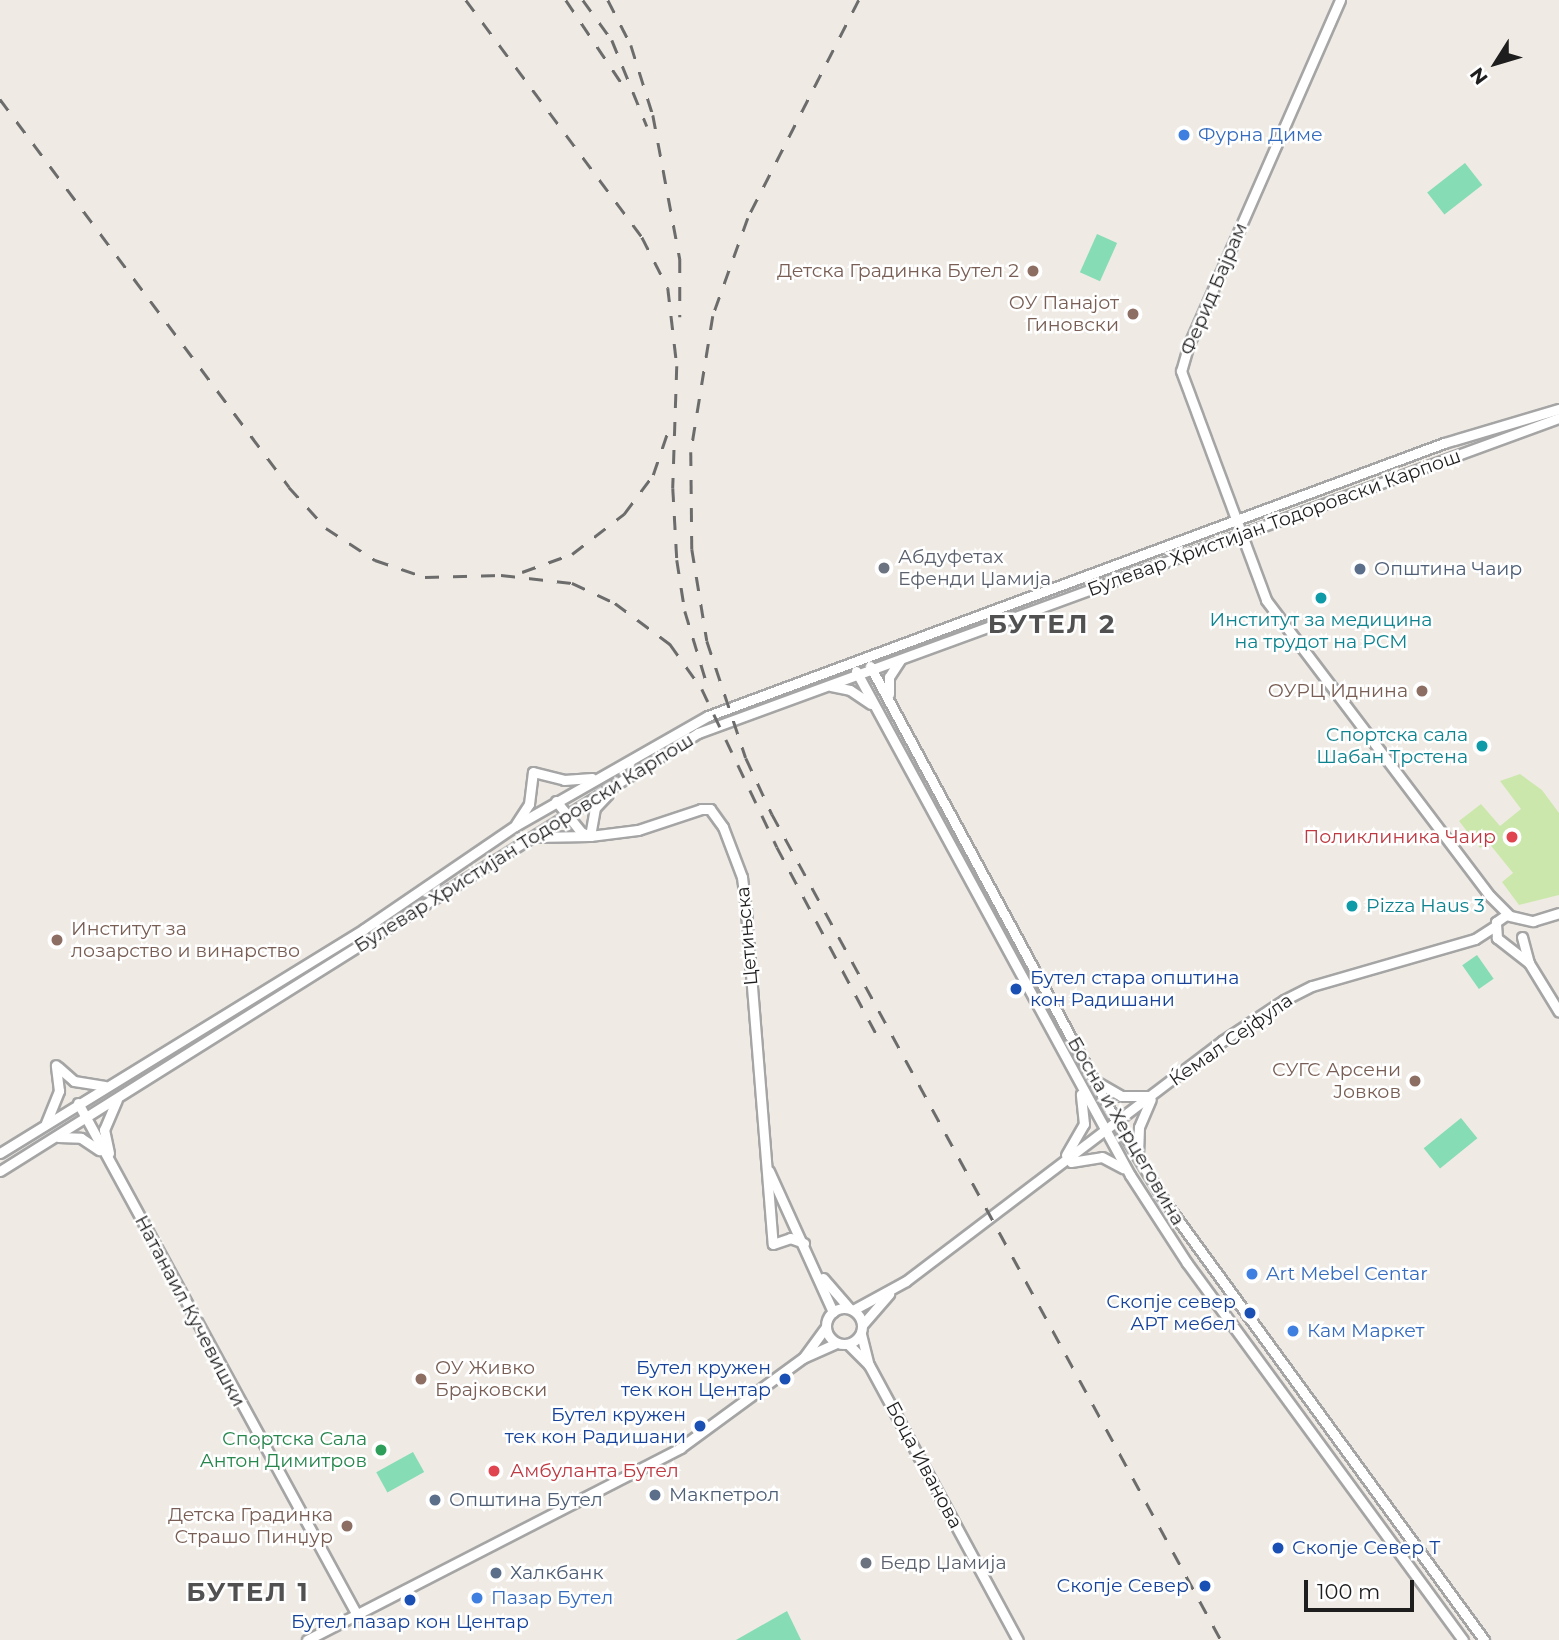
<!DOCTYPE html>
<html>
<head>
<meta charset="utf-8">
<style>
	body { margin:0 }
	#map { position:relative; width:1559px; height:1640px; overflow:hidden; background:#efebe4; font-family:Montserrat,sans-serif }
	div>[style] { position:absolute }
	.grass>* { inset:0; background:#cce7ac }
	.pitch>* { inset:0; background:#85dcb5; transform-origin:0 0 }
	.roads { filter:drop-shadow(2px 0 #a5a5a5) drop-shadow(-2px 0 #a5a5a5) drop-shadow(0 2px #a5a5a5) drop-shadow(0 -2px #a5a5a5) }
	.tertiary>* { height:9px; margin:-4.5px; padding:0 4.5px; transform-origin:4.5px; border-radius:4.5px; background:#fff }
	.tertiary>.ring { margin:-4.5px; padding:0; box-sizing:content-box; background:none; border:9px solid #fff; border-radius:50% }
	.rail>* { height:2.5px; margin-top:-1.25px; transform-origin:0; background:repeating-linear-gradient(90deg,#6c6c6c 0 14px,transparent 0 28px) }
	.dots>* { width:19px; height:19px; translate:-50% -50%; box-sizing:border-box; border:4px solid #fff; border-radius:50% }
	span { translate:-50% -50%; white-space:nowrap; text-align:center; line-height:1.15; -webkit-text-stroke:5px #fff; paint-order:stroke }
	.shop-label { font-size:19px; color:#366cbe }
	.left { translate:0 -50%; text-align:left }
	.education-label { font-size:19px; color:#785e54 }
	.right { translate:-100% -50%; text-align:right }
	.street-label { font-size:19px; color:#1e1e1e }
	.worship-label { font-size:19px; color:#5b616d }
	.service-label { font-size:19px; color:#4e5e75 }
	.culture-label { font-size:19px; color:#0d838f }
	.health-label { font-size:19px; color:#be3a42 }
	.transit-label { font-size:19px; color:#164399 }
	.leisure-label { font-size:19px; color:#27864d }
	.district-label { font-size:26px; color:#515151; font-weight:700; letter-spacing:2px }
	.north { position:absolute; left:1461px; top:28px; width:70px; height:70px; -webkit-text-stroke:5px #fff; paint-order:stroke; rotate:233deg; font-size:19px; font-weight:700; line-height:28px; text-align:center; color:#1e1e1e }
	.north::after { content:''; display:block; margin:auto; width:24px; height:32px; background:#1e1e1e; clip-path:polygon(50% 0,100% 100%,50% 72%,0 100%) }
	.scale { position:absolute; left:1304px; top:1580px; width:110px; height:32px; box-sizing:border-box; border:4px solid #1e1e1e; border-top:0; padding-left:9px; font-size:21px; line-height:24px; white-space:nowrap; color:#1e1e1e; -webkit-text-stroke:5px #fff; paint-order:stroke }
</style>
</head>
<body>
<div id="map">
	<div class="grass">
		<div style="clip-path:polygon(1520px 774px,1542px 790px,1559px 813px,1559px 895px,1519px 905px,1502px 882px,1513px 873px,1488px 842px,1480px 848px,1459px 821px,1481px 804px,1500px 826px,1521px 809px,1500px 781px)"></div>
	</div>
	<div class="pitch">
		<div style="left:1465px;top:163px;width:28px;height:48px;rotate:52deg"></div>
		<div style="left:1097px;top:234px;width:22px;height:42px;rotate:24deg"></div>
		<div style="left:1477px;top:955px;width:29px;height:18px;rotate:55deg"></div>
		<div style="left:1461px;top:1118px;width:26px;height:48px;rotate:51deg"></div>
		<div style="left:413px;top:1452px;width:23px;height:42px;rotate:61deg"></div>
		<div style="clip-path:polygon(787px 1611px,801px 1640px,736px 1640px)"></div>
	</div>
	<div class="roads">
		<div class="tertiary">
			<div style="left:1340px;top:0;width:379px;rotate:113.7deg"></div>
			<div style="left:1188px;top:347px;width:25px;rotate:106deg"></div>
			<div style="left:1181px;top:371px;width:244px;rotate:69.6deg"></div>
			<div style="left:1266px;top:600px;width:371px;rotate:52.9deg"></div>
			<div style="left:1490px;top:896px;width:27px;rotate:45deg"></div>
			<div style="left:870px;top:666px;width:519px;rotate:61.61deg"></div>
			<div style="left:1117px;top:1123px;width:92px;rotate:58.7deg"></div>
			<div style="left:1165px;top:1202px;width:542px;rotate:53.93deg"></div>
			<div style="left:856px;top:671px;width:574px;rotate:61.47deg"></div>
			<div style="left:1130px;top:1175px;width:105px;rotate:57.1deg"></div>
			<div style="left:1187px;top:1263px;width:467px;rotate:53.8deg"></div>
			<div style="left:831px;top:686px;width:19px;rotate:12deg"></div>
			<div style="left:850px;top:690px;width:25px;rotate:34deg"></div>
			<div style="left:889px;top:694px;width:17px;rotate:-90deg"></div>
			<div style="left:889px;top:677px;width:20px;rotate:-57deg"></div>
			<div style="left:556px;top:801px;width:40px;rotate:51deg"></div>
			<div style="left:581px;top:832px;width:10px;rotate:24deg"></div>
			<div style="left:590px;top:836px;width:48px;rotate:-7.1deg"></div>
			<div style="left:638px;top:830px;width:66px;rotate:-18.4deg"></div>
			<div style="left:701px;top:809px;width:9px"></div>
			<div style="left:710px;top:809px;width:22px;rotate:54deg"></div>
			<div style="left:723px;top:827px;width:53px;rotate:69.2deg"></div>
			<div style="left:742px;top:877px;width:35px;rotate:83deg"></div>
			<div style="left:746px;top:912px;width:333px;rotate:85.4deg"></div>
			<div style="left:773px;top:1244px;width:18px;rotate:-19deg"></div>
			<div style="left:790px;top:1238px;width:15px;rotate:20deg"></div>
			<div style="left:516px;top:824px;width:24px;rotate:-57deg"></div>
			<div style="left:529px;top:804px;width:32px;rotate:-83deg"></div>
			<div style="left:533px;top:772px;width:32px;rotate:14deg"></div>
			<div style="left:564px;top:780px;width:28px;rotate:-4deg"></div>
			<div style="left:533px;top:837px;width:57px;rotate:-1deg"></div>
			<div style="left:590px;top:836px;width:28px;rotate:-80deg"></div>
			<div style="left:595px;top:808px;width:19px;rotate:-47deg"></div>
			<div style="left:1522px;top:937px;width:27px;rotate:75deg"></div>
			<div style="left:1529px;top:963px;width:57px;rotate:58.5deg"></div>
			<div style="left:1529px;top:963px;width:41px;rotate:-142deg"></div>
			<div style="left:1497px;top:938px;width:16px;rotate:-94deg"></div>
			<div style="left:1496px;top:922px;width:12px;rotate:-35deg"></div>
			<div style="left:1506px;top:915px;width:28px;rotate:13deg"></div>
			<div style="left:1533px;top:921px;width:27px;rotate:-17deg"></div>
			<div style="left:58px;top:1067px;width:21px;rotate:41deg"></div>
			<div style="left:74px;top:1081px;width:31px;rotate:9deg"></div>
			<div style="left:1097px;top:1082px;width:28px;rotate:30deg"></div>
			<div style="left:1121px;top:1096px;width:28px"></div>
			<div style="left:78px;top:1103px;width:583px;rotate:61.41deg"></div>
			<div style="left:46px;top:1123px;width:35px;rotate:-68deg"></div>
			<div style="left:59px;top:1091px;width:26px;rotate:-97deg"></div>
			<div style="left:58px;top:1137px;width:23px;rotate:2deg"></div>
			<div style="left:81px;top:1138px;width:22px;rotate:34deg"></div>
			<div style="left:0;top:1153px;width:427px;rotate:-31.6deg"></div>
			<div style="left:364px;top:929px;width:183px;rotate:-34.3deg"></div>
			<div style="left:515px;top:826px;width:222px;rotate:-29.7deg"></div>
			<div style="left:708px;top:716px;width:785px;rotate:-20.35deg"></div>
			<div style="left:1444px;top:443px;width:120px;rotate:-16.5deg"></div>
			<div style="left:109px;top:1153px;width:24px;rotate:-102deg"></div>
			<div style="left:104px;top:1130px;width:33px;rotate:-67deg"></div>
			<div style="left:1066px;top:1155px;width:36px;rotate:-60deg"></div>
			<div style="left:1084px;top:1124px;width:30px;rotate:-96deg"></div>
			<div style="left:1138px;top:1155px;width:28px;rotate:-88deg"></div>
			<div style="left:1139px;top:1127px;width:30px;rotate:-67deg"></div>
			<div style="left:1071px;top:1162px;width:31px;rotate:-9deg"></div>
			<div style="left:1102px;top:1157px;width:24px;rotate:28deg"></div>
			<div style="left:0;top:1171px;width:824px;rotate:-32.11deg"></div>
			<div style="left:698px;top:733px;width:917px;rotate:-20.1deg"></div>
			<div style="left:769px;top:1171px;width:155px;rotate:65.6deg"></div>
			<div style="left:823px;top:1278px;width:40px;rotate:49deg"></div>
			<div class="ring" style="left:826px;top:1308px;width:27px;height:27px"></div>
			<div style="left:853px;top:1310px;width:60px;rotate:-28.7deg"></div>
			<div style="left:906px;top:1281px;width:397px;rotate:-37.2deg"></div>
			<div style="left:1222px;top:1041px;width:74px;rotate:-33.5deg"></div>
			<div style="left:1284px;top:1000px;width:31px;rotate:-27deg"></div>
			<div style="left:1312px;top:986px;width:170px;rotate:-16.1deg"></div>
			<div style="left:1475px;top:939px;width:24px;rotate:-33deg"></div>
			<div style="left:863px;top:1324px;width:40px;rotate:-49deg"></div>
			<div style="left:861px;top:1334px;width:32px;rotate:76deg"></div>
			<div style="left:869px;top:1365px;width:313px;rotate:61.6deg"></div>
			<div style="left:848px;top:1344px;width:28px;rotate:45deg"></div>
			<div style="left:804px;top:1357px;width:37px;rotate:-54deg"></div>
			<div style="left:307px;top:1640px;width:420px;rotate:-27.2deg"></div>
			<div style="left:680px;top:1448px;width:152px;rotate:-36.2deg"></div>
			<div style="left:803px;top:1358px;width:37px;rotate:-24deg"></div>
		</div>
	</div>
	<div class="rail">
		<div style="left:466px;top:0;width:295px;rotate:53.4deg"></div>
		<div style="left:642px;top:237px;width:57px;rotate:63deg"></div>
		<div style="left:668px;top:288px;width:79px;rotate:83.4deg"></div>
		<div style="left:677px;top:366px;width:122px;rotate:91.9deg"></div>
		<div style="left:673px;top:488px;width:72px;rotate:86.8deg"></div>
		<div style="left:677px;top:560px;width:52px;rotate:81.1deg"></div>
		<div style="left:685px;top:611px;width:79px;rotate:73.2deg"></div>
		<div style="left:566px;top:0;width:102px;rotate:56.2deg"></div>
		<div style="left:583px;top:0;width:49px;rotate:54.1deg"></div>
		<div style="left:612px;top:40px;width:93px;rotate:67.9deg"></div>
		<div style="left:608px;top:0;width:51px;rotate:62.9deg"></div>
		<div style="left:631px;top:45px;width:73px;rotate:72.6deg"></div>
		<div style="left:653px;top:115px;width:147px;rotate:79.4deg"></div>
		<div style="left:680px;top:259px;width:58px;rotate:90deg"></div>
		<div style="left:859px;top:0;width:245px;rotate:117deg"></div>
		<div style="left:748px;top:218px;width:104px;rotate:109.7deg"></div>
		<div style="left:713px;top:316px;width:138px;rotate:99.2deg"></div>
		<div style="left:691px;top:452px;width:97px;rotate:89.4deg"></div>
		<div style="left:692px;top:549px;width:93px;rotate:80.7deg"></div>
		<div style="left:707px;top:641px;width:123px;rotate:71.6deg"></div>
		<div style="left:746px;top:758px;width:62px;rotate:65.1deg"></div>
		<div style="left:772px;top:814px;width:940px;rotate:61.47deg"></div>
		<div style="left:0;top:99px;width:484px;rotate:53.3deg"></div>
		<div style="left:289px;top:487px;width:55px;rotate:47.9deg"></div>
		<div style="left:326px;top:528px;width:59px;rotate:33.1deg"></div>
		<div style="left:375px;top:560px;width:53px;rotate:18.8deg"></div>
		<div style="left:425px;top:577px;width:76px;rotate:-1.5deg"></div>
		<div style="left:501px;top:575px;width:71px;rotate:6.4deg"></div>
		<div style="left:572px;top:583px;width:47px;rotate:24.9deg"></div>
		<div style="left:615px;top:603px;width:69px;rotate:36.7deg"></div>
		<div style="left:670px;top:644px;width:55px;rotate:54.6deg"></div>
		<div style="left:702px;top:689px;width:175px;rotate:64.6deg"></div>
		<div style="left:777px;top:847px;width:213px;rotate:62deg"></div>
		<div style="left:522px;top:572px;width:53px;rotate:-19.8deg"></div>
		<div style="left:572px;top:554px;width:66px;rotate:-37.6deg"></div>
		<div style="left:624px;top:514px;width:49px;rotate:-53.4deg"></div>
		<div style="left:653px;top:475px;width:53px;rotate:-71.2deg"></div>
	</div>
	<div class="dots">
		<div style="left:1184px;top:135px;background:#3f7fe0"></div>
		<div style="left:1033px;top:271px;background:#8d6e63"></div>
		<div style="left:1133px;top:314px;background:#8d6e63"></div>
		<div style="left:884px;top:568px;background:#6b7280"></div>
		<div style="left:1360px;top:569px;background:#5c6f8a"></div>
		<div style="left:1321px;top:598px;background:#0f9aa8"></div>
		<div style="left:1422px;top:691px;background:#8d6e63"></div>
		<div style="left:1482px;top:746px;background:#0f9aa8"></div>
		<div style="left:1512px;top:837px;background:#e0444e"></div>
		<div style="left:1352px;top:906px;background:#0f9aa8"></div>
		<div style="left:57px;top:940px;background:#8d6e63"></div>
		<div style="left:1016px;top:989px;background:#1a4fb4"></div>
		<div style="left:1415px;top:1081px;background:#8d6e63"></div>
		<div style="left:1252px;top:1274px;background:#3f7fe0"></div>
		<div style="left:1250px;top:1313px;background:#1a4fb4"></div>
		<div style="left:1293px;top:1331px;background:#3f7fe0"></div>
		<div style="left:421px;top:1379px;background:#8d6e63"></div>
		<div style="left:785px;top:1379px;background:#1a4fb4"></div>
		<div style="left:700px;top:1426px;background:#1a4fb4"></div>
		<div style="left:381px;top:1450px;background:#2e9e5b"></div>
		<div style="left:494px;top:1471px;background:#e0444e"></div>
		<div style="left:655px;top:1495px;background:#5c6f8a"></div>
		<div style="left:435px;top:1500px;background:#5c6f8a"></div>
		<div style="left:347px;top:1526px;background:#8d6e63"></div>
		<div style="left:1278px;top:1548px;background:#1a4fb4"></div>
		<div style="left:866px;top:1563px;background:#6b7280"></div>
		<div style="left:496px;top:1573px;background:#5c6f8a"></div>
		<div style="left:1205px;top:1586px;background:#1a4fb4"></div>
		<div style="left:477px;top:1598px;background:#3f7fe0"></div>
		<div style="left:410px;top:1600px;background:#1a4fb4"></div>
	</div>
	<div class="shop-label">
		<span class="left" style="left:1198px;top:135px">Фурна Диме</span>
		<span class="left" style="left:1266px;top:1274px">Art Mebel Centar</span>
		<span class="left" style="left:1307px;top:1331px">Кам Маркет</span>
		<span class="left" style="left:491px;top:1598px">Пазар Бутел</span>
	</div>
	<div class="education-label">
		<span class="right" style="left:1019px;top:271px">Детска Градинка Бутел 2</span>
		<span class="right" style="left:1119px;top:314px">ОУ Панајот<br>Гиновски</span>
		<span class="right" style="left:1408px;top:691px">ОУРЦ Иднина</span>
		<span class="left" style="left:71px;top:940px">Институт за<br>лозарство и винарство</span>
		<span class="right" style="left:1401px;top:1081px">СУГС Арсени<br>Јовков</span>
		<span class="left" style="left:435px;top:1379px">ОУ Живко<br>Брајковски</span>
		<span class="right" style="left:333px;top:1526px">Детска Градинка<br>Страшо Пинџур</span>
	</div>
	<div class="street-label">
		<span style="left:1214px;top:289px;rotate:-67deg">Ферид Бајрам</span>
		<span style="left:1274px;top:523px;rotate:-20deg">Булевар Христијан Тодоровски Карпош</span>
		<span style="left:524px;top:843px;rotate:-32deg">Булевар Христијан Тодоровски Карпош</span>
		<span style="left:747px;top:936px;rotate:-95deg">Цетињска</span>
		<span style="left:1231px;top:1040px;rotate:-35deg">Ќемал Сејфула</span>
		<span style="left:1126px;top:1131px;rotate:60deg">Босна и Херцеговина</span>
		<span style="left:190px;top:1311px;rotate:62deg">Натанаил Кучевишки</span>
		<span style="left:924px;top:1465px;rotate:62deg">Боца Иванова</span>
	</div>
	<div class="worship-label">
		<span class="left" style="left:898px;top:568px">Абдуфетах<br>Ефенди Џамија</span>
		<span class="left" style="left:880px;top:1563px">Бедр Џамија</span>
	</div>
	<div class="service-label">
		<span class="left" style="left:1374px;top:569px">Општина Чаир</span>
		<span class="left" style="left:669px;top:1495px">Макпетрол</span>
		<span class="left" style="left:449px;top:1500px">Општина Бутел</span>
		<span class="left" style="left:510px;top:1573px">Халкбанк</span>
	</div>
	<div class="culture-label">
		<span style="left:1321px;top:631px">Институт за медицина<br>на трудот на РСМ</span>
		<span class="right" style="left:1468px;top:746px">Спортска сала<br>Шабан Трстена</span>
		<span class="left" style="left:1366px;top:906px">Pizza Haus 3</span>
	</div>
	<div class="health-label">
		<span class="right" style="left:1496px;top:837px">Поликлиника Чаир</span>
		<span class="left" style="left:510px;top:1471px">Амбуланта Бутел</span>
	</div>
	<div class="transit-label">
		<span class="left" style="left:1030px;top:989px">Бутел стара општина<br>кон Радишани</span>
		<span class="right" style="left:1236px;top:1313px">Скопје север<br>АРТ мебел</span>
		<span class="right" style="left:771px;top:1379px">Бутел кружен<br>тек кон Центар</span>
		<span class="right" style="left:686px;top:1426px">Бутел кружен<br>тек кон Радишани</span>
		<span class="left" style="left:1292px;top:1548px">Скопје Север Т</span>
		<span class="right" style="left:1189px;top:1586px">Скопје Север</span>
		<span style="left:410px;top:1622px">Бутел пазар кон Центар</span>
	</div>
	<div class="leisure-label">
		<span class="right" style="left:367px;top:1450px">Спортска Сала<br>Антон Димитров</span>
	</div>
	<div class="district-label">
		<span style="left:1052px;top:625px">БУТЕЛ 2</span>
		<span style="left:248px;top:1593px">БУТЕЛ 1</span>
	</div>
	<div class="north">N</div>
	<div class="scale">100 m</div>
</div>
</body>
</html>
